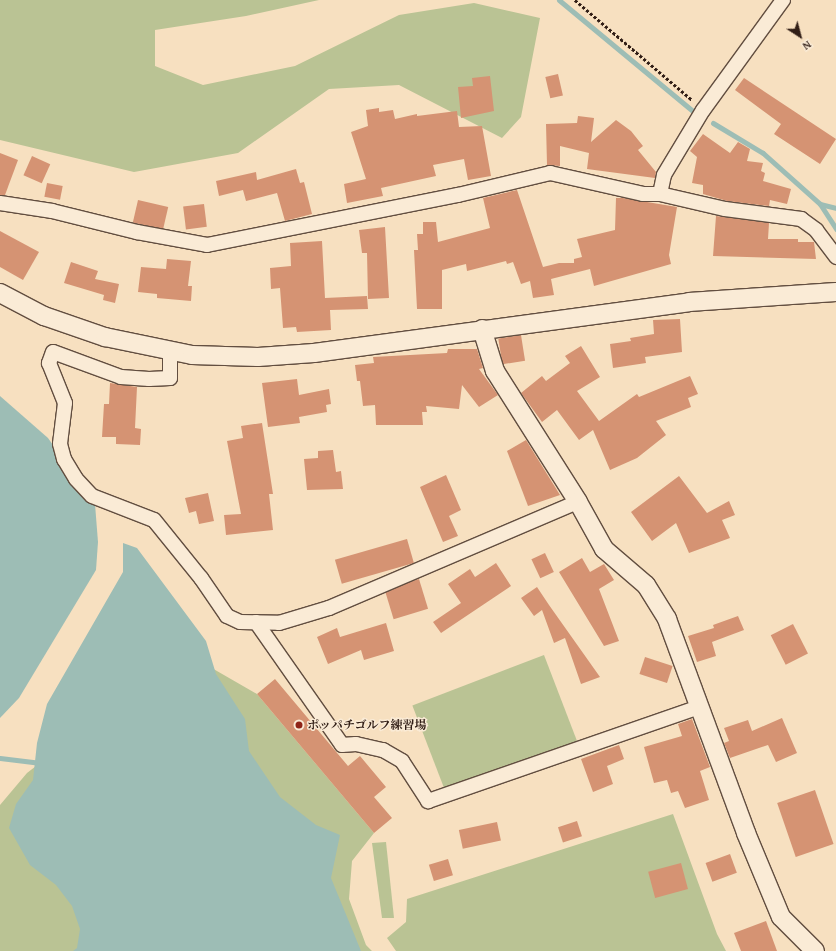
<!DOCTYPE html>
<html>
<head>
<meta charset="utf-8">
<style>
	body { margin:0 }
	#map { position:relative; width:836px; height:951px; overflow:hidden; background:#f7e0c0; font-family:"Gentium Book Plus","Noto Serif JP",serif }
	div>[style] { position:absolute }
	.green>* { inset:0; background:#bac394; transform-origin:0 0 }
	.water>* { inset:0; background:#9dbdb5 }
	.stream>* { height:5px; margin:-2.5px; padding:0 2.5px; transform-origin:2.5px; border-radius:2.5px; background:#9dbdb5 }
	.building>* { inset:0; background:#d59373; transform-origin:0 0 }
	.path>* { height:2.5px; margin-top:-1.25px; transform-origin:0; background:repeating-linear-gradient(90deg,#311e16 0 3px,transparent 0 5px) }
	.roads { filter:drop-shadow(1px 0 #624e40) drop-shadow(-1px 0 #624e40) drop-shadow(0 1px #624e40) drop-shadow(0 -1px #624e40) }
	.minor>* { height:14px; margin:-7px; padding:0 7px; transform-origin:7px; border-radius:7px; background:#faebd6 }
	.tertiary>* { height:18px; margin:-9px; padding:0 9px; transform-origin:9px; border-radius:9px; background:#faebd6 }
	.dots>* { width:11px; height:11px; translate:-50% -50%; box-sizing:border-box; border:2px solid #faebd6; border-radius:50% }
	span { translate:-50% -50%; white-space:nowrap; text-align:center; line-height:1.15; -webkit-text-stroke:3px #faebd6; paint-order:stroke }
	.poi-label { font-size:12px; color:#311e16; font-weight:700 }
	.left { translate:0 -50%; text-align:left }
	.north { position:absolute; left:780px; top:16px; width:40px; height:40px; -webkit-text-stroke:3px #faebd6; paint-order:stroke; rotate:144deg; font-size:11px; font-weight:700; line-height:16px; text-align:center; color:#311e16 }
	.north::after { content:''; display:block; margin:auto; width:14px; height:18px; background:#311e16; clip-path:polygon(50% 0,100% 100%,50% 72%,0 100%) }
</style>
</head>
<body>
<div id="map">
	<div class="green">
		<div style="clip-path:polygon(0 0,319px 0,246px 16px,155px 30px,155px 66px,203px 85px,295px 66px,399px 15px,474px 3px,540px 18px,521px 117px,502px 138px,399px 85px,329px 89px,238px 153px,134px 172px,0 140px)"></div>
		<div style="clip-path:polygon(184px 652px,257px 694px,374px 833px,352px 861px,349px 899px,366px 945px,372px 951px,0 951px,0 805px,27px 773px)"></div>
		<div style="left:544px;top:655px;width:101px;height:141px;rotate:69deg"></div>
		<div style="clip-path:polygon(673px 814px,717px 934px,726px 951px,396px 951px,387px 938px,406px 922px,407px 899px)"></div>
		<div style="clip-path:polygon(386px 842px,394px 918px,382px 918px,372px 843px)"></div>
	</div>
	<div class="water">
		<div style="clip-path:polygon(0 396px,48px 438px,95px 504px,98px 542px,96px 570px,19px 698px,0 718px)"></div>
		<div style="clip-path:polygon(123px 543px,137px 548px,206px 641px,216px 674px,245px 719px,249px 751px,280px 797px,316px 825px,340px 835px,331px 878px,361px 951px,73px 951px,77px 948px,80px 929px,72px 906px,56px 885px,30px 865px,9px 828px,16px 804px,33px 780px,37px 743px,47px 704px,123px 572px)"></div>
	</div>
	<div class="stream">
		<div style="left:559px;top:0;width:175px;rotate:39.7deg"></div>
		<div style="left:713px;top:123px;width:58px;rotate:31deg"></div>
		<div style="left:763px;top:153px;width:76px;rotate:41.8deg"></div>
		<div style="left:820px;top:204px;width:30px;rotate:57deg"></div>
		<div style="left:820px;top:204px;width:16px;rotate:14deg"></div>
		<div style="left:0;top:758px;width:35px;rotate:7deg"></div>
	</div>
	<div class="building">
		<div style="left:558px;top:74px;width:22px;height:13px;rotate:77deg"></div>
		<div style="clip-path:polygon(490px 76px,494px 111px,461px 118px,458px 87px,473px 86px,472px 78px)"></div>
		<div style="clip-path:polygon(744px 78px,836px 139px,820px 164px,774px 134px,781px 124px,735px 90px)"></div>
		<div style="clip-path:polygon(379px 108px,379px 112px,393px 110px,395px 119px,417px 114px,417px 116px,457px 111px,459px 127px,482px 126px,491px 176px,468px 180px,464px 159px,433px 165px,436px 176px,381px 188px,383px 196px,347px 203px,344px 184px,366px 179px,351px 132px,368px 126px,366px 110px)"></div>
		<div style="clip-path:polygon(578px 116px,594px 118px,591px 142px,616px 120px,631px 131px,643px 146px,638px 150px,656px 172px,655px 178px,587px 169px,589px 153px,560px 146px,560px 166px,547px 165px,546px 124px,577px 123px)"></div>
		<div style="clip-path:polygon(703px 134px,730px 153px,738px 142px,750px 149px,747px 161px,763px 163px,761px 171px,765px 173px,763px 181px,791px 189px,787px 204px,770px 200px,769px 206px,727px 201px,703px 194px,703px 185px,692px 183px,697px 157px,690px 151px)"></div>
		<div style="clip-path:polygon(0 153px,18px 160px,5px 195px,0 195px)"></div>
		<div style="left:32px;top:156px;width:20px;height:21px;rotate:24deg"></div>
		<div style="clip-path:polygon(296px 169px,300px 183px,304px 182px,312px 214px,285px 221px,277px 193px,246px 201px,243px 190px,219px 196px,216px 181px,256px 172px,257px 180px)"></div>
		<div style="left:47px;top:183px;width:16px;height:14px;rotate:11deg"></div>
		<div style="clip-path:polygon(517px 190px,543px 267px,559px 263px,574px 263px,574px 259px,582px 257px,577px 239px,615px 230px,616px 198px,623px 198px,677px 207px,669px 255px,671px 264px,594px 286px,590px 269px,551px 279px,554px 295px,533px 298px,530px 281px,521px 284px,513px 262px,507px 264px,506px 261px,467px 271px,466px 264px,442px 270px,442px 309px,417px 309px,414px 250px,418px 250px,417px 234px,423px 234px,423px 222px,436px 222px,438px 242px,490px 228px,483px 198px)"></div>
		<div style="left:138px;top:200px;width:31px;height:23px;rotate:13deg"></div>
		<div style="left:204px;top:204px;width:23px;height:21px;rotate:83deg"></div>
		<div style="clip-path:polygon(716px 216px,769px 223px,768px 239px,798px 239px,798px 242px,814px 242px,816px 259px,713px 256px)"></div>
		<div style="clip-path:polygon(385px 227px,389px 298px,368px 299px,367px 253px,362px 253px,359px 230px)"></div>
		<div style="clip-path:polygon(0 231px,39px 252px,23px 280px,0 267px)"></div>
		<div style="clip-path:polygon(322px 241px,325px 298px,367px 296px,368px 309px,330px 310px,331px 330px,297px 332px,296px 327px,283px 328px,280px 288px,271px 289px,270px 268px,291px 266px,290px 243px)"></div>
		<div style="clip-path:polygon(167px 259px,191px 261px,188px 286px,192px 286px,191px 301px,157px 298px,157px 294px,138px 292px,141px 267px,166px 269px)"></div>
		<div style="clip-path:polygon(71px 262px,98px 271px,95px 279px,119px 284px,115px 303px,103px 300px,104px 295px,64px 283px)"></div>
		<div style="clip-path:polygon(680px 319px,682px 352px,645px 357px,646px 363px,613px 368px,610px 344px,631px 341px,630px 338px,654px 334px,653px 320px)"></div>
		<div style="left:521px;top:335px;width:26px;height:23px;rotate:81deg"></div>
		<div style="clip-path:polygon(581px 346px,600px 377px,577px 391px,599px 421px,637px 394px,639px 397px,690px 376px,698px 394px,688px 398px,691px 407px,656px 421px,666px 435px,637px 458px,610px 470px,593px 430px,579px 440px,557px 410px,542px 422px,521px 393px,542px 376px,546px 381px,570px 363px,565px 356px)"></div>
		<div style="clip-path:polygon(448px 349px,477px 349px,483px 368px,479px 369px,498px 395px,479px 407px,462px 385px,459px 409px,426px 406px,427px 412px,422px 412px,423px 425px,376px 425px,375px 405px,363px 406px,360px 381px,357px 381px,355px 365px,374px 363px,373px 357px,447px 353px)"></div>
		<div style="clip-path:polygon(297px 379px,299px 395px,329px 389px,331px 404px,326px 405px,327px 412px,299px 417px,300px 423px,268px 427px,262px 383px)"></div>
		<div style="clip-path:polygon(110px 383px,137px 387px,135px 428px,141px 429px,140px 445px,116px 444px,116px 437px,102px 437px,104px 404px,109px 404px)"></div>
		<div style="clip-path:polygon(262px 423px,273px 494px,269px 494px,273px 530px,226px 535px,224px 515px,241px 514px,227px 441px,243px 438px,241px 426px)"></div>
		<div style="clip-path:polygon(526px 440px,560px 495px,528px 506px,507px 451px)"></div>
		<div style="clip-path:polygon(333px 450px,336px 472px,341px 471px,343px 489px,307px 490px,304px 459px,318px 458px,318px 451px)"></div>
		<div style="clip-path:polygon(446px 475px,461px 510px,449px 516px,458px 536px,443px 542px,420px 487px)"></div>
		<div style="clip-path:polygon(679px 476px,707px 513px,729px 501px,735px 515px,722px 520px,730px 538px,689px 553px,676px 523px,652px 541px,631px 512px)"></div>
		<div style="clip-path:polygon(208px 493px,214px 521px,199px 524px,196px 511px,189px 513px,185px 498px)"></div>
		<div style="left:407px;top:539px;width:25px;height:75px;rotate:74deg"></div>
		<div style="left:545px;top:553px;width:21px;height:15px;rotate:65deg"></div>
		<div style="clip-path:polygon(582px 558px,590px 572px,604px 564px,614px 580px,599px 589px,619px 641px,604px 646px,559px 572px)"></div>
		<div style="clip-path:polygon(496px 563px,511px 586px,441px 633px,433px 622px,461px 603px,448px 584px,470px 569px,475px 577px)"></div>
		<div style="left:419px;top:579px;width:31px;height:36px;rotate:73deg"></div>
		<div style="clip-path:polygon(537px 587px,549px 605px,600px 677px,581px 684px,565px 638px,554px 643px,542px 610px,534px 616px,521px 598px)"></div>
		<div style="clip-path:polygon(738px 616px,744px 630px,712px 642px,716px 656px,697px 662px,688px 636px,714px 628px,713px 625px)"></div>
		<div style="clip-path:polygon(386px 623px,394px 651px,364px 660px,361px 650px,328px 664px,317px 637px,337px 628px,340px 637px)"></div>
		<div style="left:793px;top:624px;width:33px;height:25px;rotate:63deg"></div>
		<div style="left:645px;top:657px;width:29px;height:18px;rotate:18deg"></div>
		<div style="clip-path:polygon(275px 679px,348px 766px,360px 756px,386px 787px,374px 797px,392px 818px,374px 833px,257px 694px)"></div>
		<div style="clip-path:polygon(782px 718px,797px 753px,776px 762px,768px 745px,730px 758px,724px 743px,729px 741px,724px 728px,748px 720px,752px 731px)"></div>
		<div style="clip-path:polygon(692px 719px,710px 767px,700px 771px,709px 800px,685px 808px,678px 791px,671px 793px,667px 780px,654px 783px,644px 747px,682px 736px,678px 724px)"></div>
		<div style="clip-path:polygon(619px 745px,624px 759px,607px 766px,613px 784px,593px 792px,581px 759px)"></div>
		<div style="left:815px;top:790px;width:57px;height:40px;rotate:71deg"></div>
		<div style="left:577px;top:821px;width:16px;height:20px;rotate:72deg"></div>
		<div style="left:497px;top:822px;width:19px;height:39px;rotate:78deg"></div>
		<div style="left:730px;top:854px;width:20px;height:26px;rotate:70deg"></div>
		<div style="left:448px;top:859px;width:17px;height:20px;rotate:73deg"></div>
		<div style="left:681px;top:863px;width:27px;height:34px;rotate:75deg"></div>
		<div style="clip-path:polygon(766px 921px,777px 951px,741px 951px,734px 933px)"></div>
	</div>
	<div class="path">
		<div style="left:575px;top:0;width:154px;rotate:40.5deg"></div>
	</div>
	<div class="roads">
		<div class="minor">
			<div style="left:783px;top:0;width:136px;rotate:126deg"></div>
			<div style="left:703px;top:110px;width:76px;rotate:121deg"></div>
			<div style="left:664px;top:175px;width:19px;rotate:102deg"></div>
			<div style="left:660px;top:194px;width:67px;rotate:13deg"></div>
			<div style="left:725px;top:209px;width:77px;rotate:7.5deg"></div>
			<div style="left:801px;top:219px;width:19px;rotate:36deg"></div>
			<div style="left:816px;top:230px;width:34px;rotate:53deg"></div>
			<div style="left:0;top:203px;width:53px;rotate:8.7deg"></div>
			<div style="left:52px;top:211px;width:88px;rotate:13.9deg"></div>
			<div style="left:137px;top:232px;width:71px;rotate:10.5deg"></div>
			<div style="left:207px;top:245px;width:256px;rotate:-11.3deg"></div>
			<div style="left:458px;top:195px;width:95px;rotate:-13.4deg"></div>
			<div style="left:550px;top:173px;width:95px;rotate:12.7deg"></div>
			<div style="left:643px;top:194px;width:17px"></div>
			<div style="left:170px;top:350px;width:28px;rotate:90deg"></div>
			<div style="left:170px;top:378px;width:21px;rotate:177deg"></div>
			<div style="left:149px;top:379px;width:28px;rotate:-176deg"></div>
			<div style="left:121px;top:377px;width:72px;rotate:-159.8deg"></div>
			<div style="left:53px;top:352px;width:12px;rotate:110deg"></div>
			<div style="left:49px;top:363px;width:43px;rotate:68.2deg"></div>
			<div style="left:65px;top:403px;width:41px;rotate:97deg"></div>
			<div style="left:60px;top:444px;width:16px;rotate:75deg"></div>
			<div style="left:64px;top:459px;width:23px;rotate:59deg"></div>
			<div style="left:76px;top:479px;width:23px;rotate:47deg"></div>
			<div style="left:92px;top:496px;width:66px;rotate:21.2deg"></div>
			<div style="left:154px;top:520px;width:75px;rotate:51deg"></div>
			<div style="left:201px;top:578px;width:46px;rotate:55.6deg"></div>
			<div style="left:227px;top:616px;width:14px;rotate:25deg"></div>
			<div style="left:240px;top:622px;width:39px;rotate:1deg"></div>
			<div style="left:279px;top:623px;width:52px;rotate:-16.7deg"></div>
			<div style="left:329px;top:608px;width:271px;rotate:-23.1deg"></div>
			<div style="left:256px;top:622px;width:150px;rotate:55deg"></div>
			<div style="left:342px;top:745px;width:14px;rotate:-4deg"></div>
			<div style="left:356px;top:744px;width:28px;rotate:13deg"></div>
			<div style="left:383px;top:750px;width:22px;rotate:30deg"></div>
			<div style="left:402px;top:761px;width:48px;rotate:57deg"></div>
			<div style="left:428px;top:801px;width:288px;rotate:-19.1deg"></div>
		</div>
		<div class="tertiary">
			<div style="left:0;top:293px;width:50px;rotate:27.6deg"></div>
			<div style="left:44px;top:316px;width:65px;rotate:19deg"></div>
			<div style="left:105px;top:337px;width:89px;rotate:11.7deg"></div>
			<div style="left:192px;top:355px;width:66px;rotate:1.7deg"></div>
			<div style="left:258px;top:357px;width:56px;rotate:-4.1deg"></div>
			<div style="left:314px;top:353px;width:378px;rotate:-7.7deg"></div>
			<div style="left:689px;top:302px;width:147px;rotate:-3.9deg"></div>
			<div style="left:482px;top:329px;width:44px;rotate:72.8deg"></div>
			<div style="left:495px;top:371px;width:155px;rotate:57.6deg"></div>
			<div style="left:578px;top:502px;width:54px;rotate:61deg"></div>
			<div style="left:604px;top:549px;width:55px;rotate:40.6deg"></div>
			<div style="left:646px;top:585px;width:40px;rotate:58deg"></div>
			<div style="left:667px;top:619px;width:228px;rotate:69.7deg"></div>
			<div style="left:746px;top:833px;width:91px;rotate:67.4deg"></div>
			<div style="left:781px;top:917px;width:48px;rotate:45deg"></div>
		</div>
	</div>
	<div class="dots">
		<div style="left:299px;top:725px;background:#8f2418"></div>
	</div>
	<div class="poi-label">
		<span class="left" style="left:307px;top:725px">ポッパチゴルフ練習場</span>
	</div>
	<div class="north">N</div>
</div>
</body>
</html>
